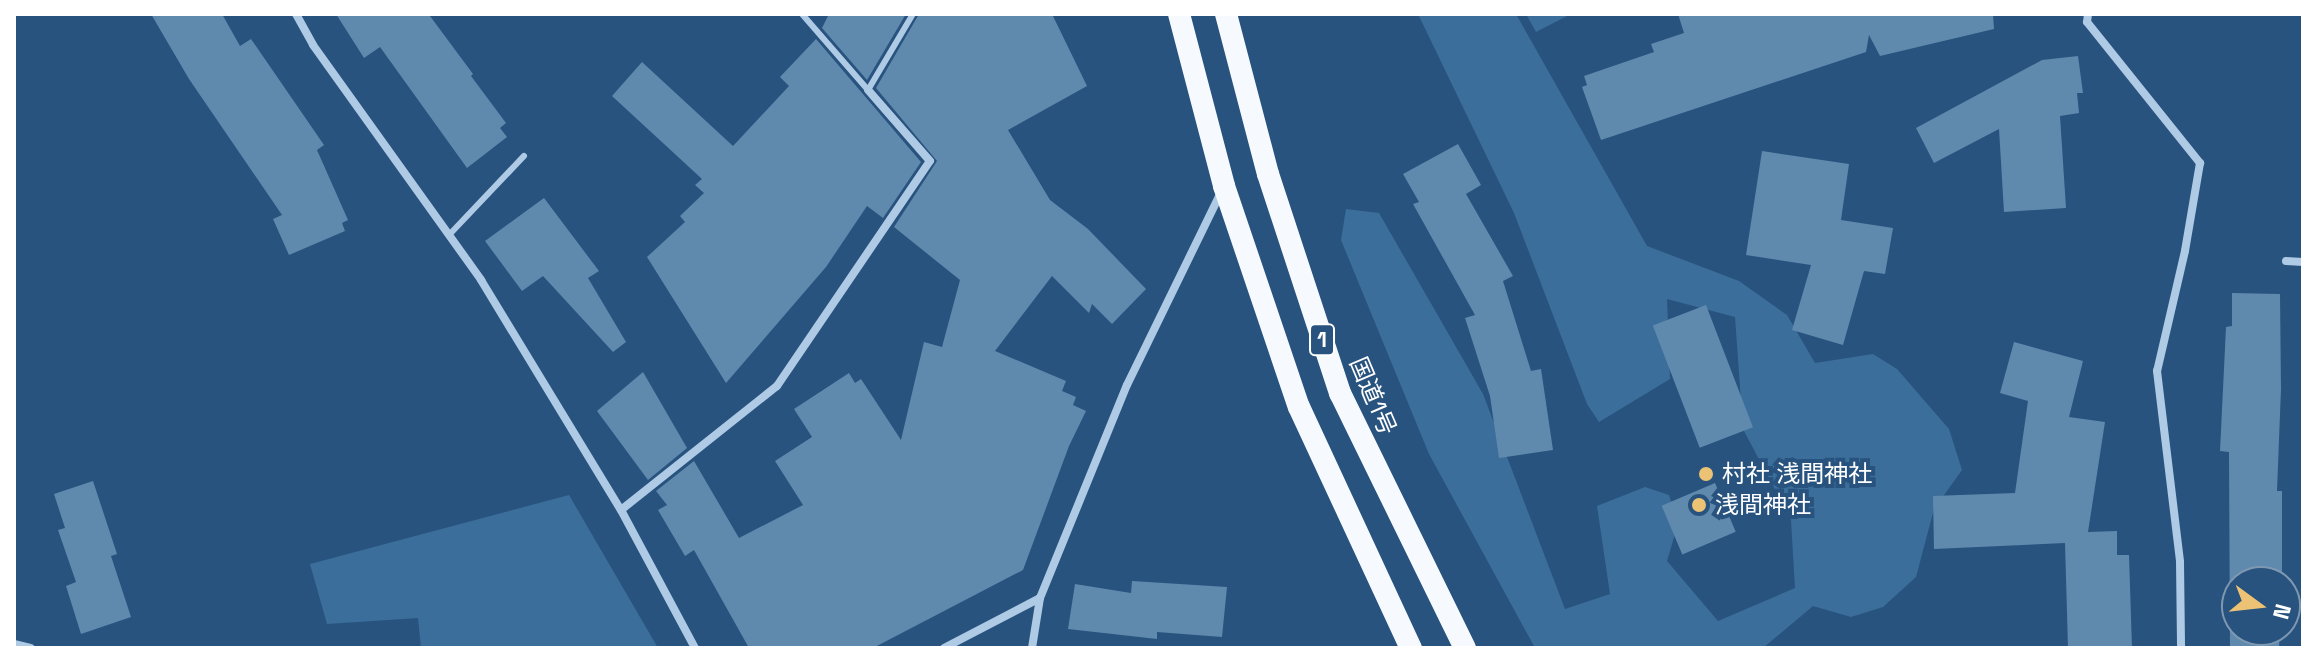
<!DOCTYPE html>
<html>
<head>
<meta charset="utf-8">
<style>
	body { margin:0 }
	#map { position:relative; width:2317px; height:662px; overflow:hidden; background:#28537e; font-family:"Space Grotesk","Noto Sans JP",sans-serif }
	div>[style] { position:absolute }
	.green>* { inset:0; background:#3c6e9b }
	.building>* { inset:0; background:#6089ae; transform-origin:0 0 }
	.service>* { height:6px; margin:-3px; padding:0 3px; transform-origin:3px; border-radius:3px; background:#aecae5 }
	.minor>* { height:8px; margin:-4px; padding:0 4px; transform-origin:4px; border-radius:4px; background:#aecae5 }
	.trunk>* { height:22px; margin:-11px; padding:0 11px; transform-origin:11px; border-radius:11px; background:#f6fafe }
	.dots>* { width:22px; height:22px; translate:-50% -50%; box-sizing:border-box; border:4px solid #28537e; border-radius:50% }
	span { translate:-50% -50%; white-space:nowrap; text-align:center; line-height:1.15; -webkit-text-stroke:8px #28537e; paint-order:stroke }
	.shield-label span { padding:2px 6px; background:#28537e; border:2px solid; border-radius:6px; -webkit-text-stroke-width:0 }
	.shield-label { font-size:22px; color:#fff; font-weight:700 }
	.street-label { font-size:24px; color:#fff }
	.poi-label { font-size:24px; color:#fff }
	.left { translate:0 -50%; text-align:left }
	.frame { position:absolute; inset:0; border:16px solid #fff; pointer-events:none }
	.north { position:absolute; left:2221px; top:566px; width:80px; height:80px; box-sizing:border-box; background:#28537e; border:2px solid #7e98b2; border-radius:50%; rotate:105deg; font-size:22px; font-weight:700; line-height:32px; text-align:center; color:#fff }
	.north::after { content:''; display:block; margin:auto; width:28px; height:36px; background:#ecc274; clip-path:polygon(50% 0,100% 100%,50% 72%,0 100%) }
</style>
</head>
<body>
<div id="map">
	<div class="green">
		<div style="clip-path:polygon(1418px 14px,1516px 14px,1647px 246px,1739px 281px,1787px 315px,1815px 363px,1873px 354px,1897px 369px,1949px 429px,1962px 470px,1934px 509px,1916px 577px,1883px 607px,1851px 617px,1813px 606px,1763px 648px,1535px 648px,1429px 454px,1341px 240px,1346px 209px,1379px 213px,1483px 394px,1565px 609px,1610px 594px,1597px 506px,1645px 487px,1669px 495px,1678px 524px,1667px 561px,1718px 621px,1795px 588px,1791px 520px,1743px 429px,1735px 317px,1667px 299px,1670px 379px,1599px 422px,1587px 404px,1514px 213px)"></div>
		<div style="clip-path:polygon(1526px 14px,1571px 14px,1536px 32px)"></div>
		<div style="clip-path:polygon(569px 495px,658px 648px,421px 648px,418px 618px,327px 624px,310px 564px)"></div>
	</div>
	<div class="building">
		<div style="clip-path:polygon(151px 14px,222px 14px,240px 46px,251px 39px,324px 145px,317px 150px,348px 220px,342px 223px,345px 231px,289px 255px,273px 219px,282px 215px,189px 79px)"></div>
		<div style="clip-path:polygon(336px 14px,433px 14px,430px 16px,473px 74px,471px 76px,506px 123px,500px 128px,507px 137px,467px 168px,380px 47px,364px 58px)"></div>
		<div style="clip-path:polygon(829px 14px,906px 14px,867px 80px,822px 28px)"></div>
		<div style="clip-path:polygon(919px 14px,1052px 14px,1087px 86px,1008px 130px,1050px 200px,1088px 229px,1146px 289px,1112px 324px,1092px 304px,1089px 313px,1052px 276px,995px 351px,1066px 381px,1062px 391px,1076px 397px,1073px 405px,1086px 411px,1069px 446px,1023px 570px,873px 648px,749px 648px,694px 550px,685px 556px,658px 510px,667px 505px,656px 491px,694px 461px,739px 538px,803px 505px,775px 461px,812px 437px,794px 409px,849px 373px,855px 383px,861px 379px,901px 440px,924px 342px,942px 347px,960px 280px,894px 227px,937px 161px,876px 88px)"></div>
		<div style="clip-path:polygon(1678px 14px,1993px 14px,1994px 29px,1880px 56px,1869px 35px,1866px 52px,1601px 140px,1582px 87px,1587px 85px,1584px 76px,1654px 52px,1651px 44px,1684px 33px)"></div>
		<div style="clip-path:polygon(816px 39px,921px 162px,883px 218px,867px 206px,826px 267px,726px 383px,647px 257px,685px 222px,680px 216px,704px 193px,695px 185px,702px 179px,612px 96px,642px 62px,733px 146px,789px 86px,780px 77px)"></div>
		<div style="clip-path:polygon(2078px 56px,2083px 93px,2077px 93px,2079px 113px,2060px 116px,2066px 208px,2004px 212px,1999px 129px,1934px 163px,1916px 128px,2042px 60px)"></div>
		<div style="clip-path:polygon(1458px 144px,1481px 185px,1466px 194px,1513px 276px,1503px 281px,1531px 371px,1541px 369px,1553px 450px,1499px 458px,1490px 396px,1465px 318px,1475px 315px,1413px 204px,1419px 202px,1403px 174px)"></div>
		<div style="clip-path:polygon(1762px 151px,1849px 164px,1841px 220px,1893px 228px,1885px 274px,1864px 271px,1843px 345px,1792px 330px,1811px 265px,1746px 255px)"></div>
		<div style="clip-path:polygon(544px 198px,599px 271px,588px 278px,626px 342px,613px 352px,543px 276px,522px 291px,485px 241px)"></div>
		<div style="clip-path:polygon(2232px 293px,2280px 294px,2281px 389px,2277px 491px,2282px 491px,2282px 582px,2237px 582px,2237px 630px,2280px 630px,2279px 648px,2230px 648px,2229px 452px,2220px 451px,2226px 327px,2232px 326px)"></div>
		<div style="left:1706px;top:305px;width:131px;height:57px;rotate:69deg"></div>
		<div style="clip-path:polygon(2014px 342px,2083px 361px,2069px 417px,2105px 422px,2088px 532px,2117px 531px,2117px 555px,2129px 555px,2132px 648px,2068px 648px,2065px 543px,1934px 549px,1933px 496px,2015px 493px,2028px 401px,2000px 393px)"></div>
		<div style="clip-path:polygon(643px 372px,687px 448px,648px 480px,597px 411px)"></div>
		<div style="clip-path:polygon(93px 481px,117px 554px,111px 556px,131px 617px,81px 634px,66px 586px,76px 582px,58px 530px,65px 528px,54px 494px)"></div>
		<div style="left:1715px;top:483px;width:53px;height:58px;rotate:67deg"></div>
		<div style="clip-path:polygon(1132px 581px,1227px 587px,1222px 637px,1157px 632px,1157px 639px,1068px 629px,1075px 584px,1131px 593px)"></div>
	</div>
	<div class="service">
		<div style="left:802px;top:14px;width:101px;rotate:49deg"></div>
		<div style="left:868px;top:90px;width:88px;rotate:-59.4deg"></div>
		<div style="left:449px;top:235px;width:109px;rotate:-46.5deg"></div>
	</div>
	<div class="minor">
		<div style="left:296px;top:14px;width:35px;rotate:61deg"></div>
		<div style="left:313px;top:45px;width:289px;rotate:54.4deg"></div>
		<div style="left:481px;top:280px;width:269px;rotate:58.7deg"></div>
		<div style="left:621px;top:510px;width:157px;rotate:61.8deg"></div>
		<div style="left:2088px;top:14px;width:8px;rotate:97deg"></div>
		<div style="left:2087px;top:22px;width:181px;rotate:51.3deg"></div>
		<div style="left:2200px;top:163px;width:89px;rotate:99.7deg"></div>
		<div style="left:2185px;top:251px;width:123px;rotate:103.1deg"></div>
		<div style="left:2157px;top:371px;width:192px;rotate:83.1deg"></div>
		<div style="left:2180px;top:562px;width:86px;rotate:89.3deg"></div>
		<div style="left:2286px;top:261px;width:17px;rotate:3deg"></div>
		<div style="left:621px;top:510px;width:199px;rotate:-38.5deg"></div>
		<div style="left:777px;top:386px;width:272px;rotate:-55.8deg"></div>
		<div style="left:930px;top:161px;width:94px;rotate:-131.1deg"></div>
		<div style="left:14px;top:644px;width:17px;rotate:13deg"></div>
		<div style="left:944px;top:648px;width:108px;rotate:-27.5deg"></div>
		<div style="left:1032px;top:648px;width:51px;rotate:-80.9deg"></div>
		<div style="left:1040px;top:598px;width:230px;rotate:-67.8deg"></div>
		<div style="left:1127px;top:385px;width:217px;rotate:-64deg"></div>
	</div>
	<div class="trunk">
		<div style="left:1179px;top:14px;width:178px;rotate:75.3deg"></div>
		<div style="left:1224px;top:186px;width:233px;rotate:71.3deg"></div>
		<div style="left:1299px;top:407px;width:266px;rotate:65.1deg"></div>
		<div style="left:1226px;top:14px;width:165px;rotate:75.3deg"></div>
		<div style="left:1268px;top:174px;width:231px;rotate:71.8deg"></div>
		<div style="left:1340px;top:393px;width:284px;rotate:63.9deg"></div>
	</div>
	<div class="dots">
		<div style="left:1706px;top:474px;background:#ecc274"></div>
		<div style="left:1699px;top:505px;background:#ecc274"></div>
	</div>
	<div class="shield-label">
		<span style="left:1322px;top:340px">1</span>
	</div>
	<div class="street-label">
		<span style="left:1373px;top:396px;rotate:67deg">国道1号</span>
	</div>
	<div class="poi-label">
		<span class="left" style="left:1722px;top:474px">村社 浅間神社</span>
		<span class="left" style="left:1715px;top:505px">浅間神社</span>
	</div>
	<div class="frame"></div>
	<div class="north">N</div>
</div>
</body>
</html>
